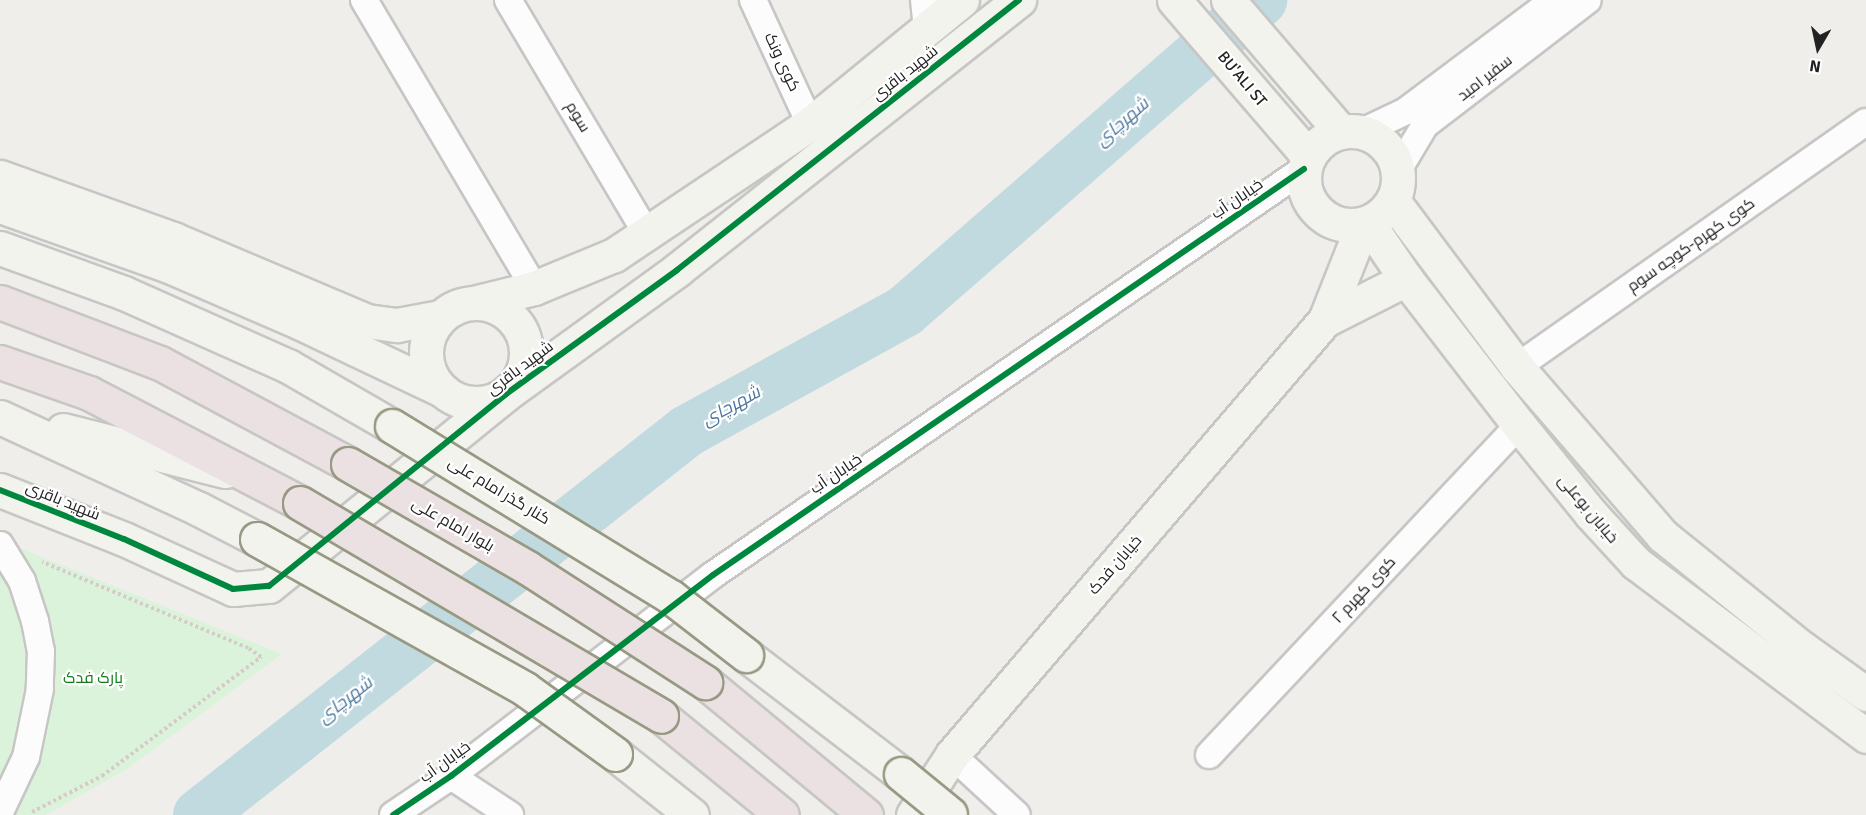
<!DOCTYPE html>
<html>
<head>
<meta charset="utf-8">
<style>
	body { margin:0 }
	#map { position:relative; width:1866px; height:815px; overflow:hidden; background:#efeeeb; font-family:Signika,Cairo,sans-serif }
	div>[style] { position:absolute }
	.park>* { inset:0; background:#dbf3db }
	.river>* { height:52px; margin:-26px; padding:0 26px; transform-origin:26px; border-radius:26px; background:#c1dae0 }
	.path>* { height:4px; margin-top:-2px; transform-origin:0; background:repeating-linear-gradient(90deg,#d7cbca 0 3px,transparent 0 6px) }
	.roads { filter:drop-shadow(2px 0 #c7c6c5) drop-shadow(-2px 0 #c7c6c5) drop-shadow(0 2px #c7c6c5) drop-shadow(0 -2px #c7c6c5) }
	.street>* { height:26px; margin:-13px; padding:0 13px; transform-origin:13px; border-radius:13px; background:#fdfcfc }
	.secondary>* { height:33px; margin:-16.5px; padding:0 16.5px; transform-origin:16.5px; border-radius:16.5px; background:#f3f3ed }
	.secondary>.ring { margin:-16.5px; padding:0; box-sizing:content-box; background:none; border:33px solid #f3f3ed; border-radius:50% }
	.highway>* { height:33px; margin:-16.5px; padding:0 16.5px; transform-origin:16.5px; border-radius:16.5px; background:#ebe1e2 }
	.bridges { filter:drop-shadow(2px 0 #979983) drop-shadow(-2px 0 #979983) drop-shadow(0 2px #979983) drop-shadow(0 -2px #979983) }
	.secondary-bridge>* { height:33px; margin:-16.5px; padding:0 16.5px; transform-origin:16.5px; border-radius:16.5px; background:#f3f3ed }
	.highway-bridge>* { height:33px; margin:-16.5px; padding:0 16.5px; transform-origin:16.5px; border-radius:16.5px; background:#ebe1e2 }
	.cycleway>* { height:6px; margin:-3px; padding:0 3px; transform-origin:3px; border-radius:3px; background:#00873e }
	span { translate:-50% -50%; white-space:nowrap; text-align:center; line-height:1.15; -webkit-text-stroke:4.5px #fff; paint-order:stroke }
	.street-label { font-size:16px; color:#222 }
	.park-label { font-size:16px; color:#137c1b }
	.water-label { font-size:18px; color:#4c769d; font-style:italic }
	.north { position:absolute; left:1788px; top:18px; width:60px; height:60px; -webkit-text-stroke:4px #fff; paint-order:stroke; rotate:189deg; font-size:16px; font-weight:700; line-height:24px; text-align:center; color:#222 }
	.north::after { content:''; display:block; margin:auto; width:21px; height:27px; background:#222; clip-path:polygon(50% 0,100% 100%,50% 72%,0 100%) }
</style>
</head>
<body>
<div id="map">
	<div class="park">
		<div style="clip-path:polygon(0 540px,282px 654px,127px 769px,46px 815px,0 815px)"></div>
	</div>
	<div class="river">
		<div style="left:199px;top:815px;width:621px;rotate:-38.2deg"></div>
		<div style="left:687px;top:431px;width:249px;rotate:-28.8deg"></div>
		<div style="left:905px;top:311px;width:473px;rotate:-41.1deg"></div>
	</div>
	<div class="path">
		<div style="left:32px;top:812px;width:79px;rotate:-27.2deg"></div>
		<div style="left:102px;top:776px;width:199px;rotate:-36.8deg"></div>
		<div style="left:261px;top:657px;width:16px;rotate:-145deg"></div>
		<div style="left:248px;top:648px;width:223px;rotate:-157.3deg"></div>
	</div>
	<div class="roads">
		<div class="street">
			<div style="left:364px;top:0;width:334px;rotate:59.4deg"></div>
			<div style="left:508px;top:0;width:272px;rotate:59.3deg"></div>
			<div style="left:753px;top:0;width:136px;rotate:65.3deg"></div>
			<div style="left:924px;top:0;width:30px;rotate:84deg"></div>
			<div style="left:1362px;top:132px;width:49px;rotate:-25.5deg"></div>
			<div style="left:1406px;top:111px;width:185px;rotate:-36.9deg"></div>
			<div style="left:1398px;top:170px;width:52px;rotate:-59deg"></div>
			<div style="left:1425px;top:125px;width:205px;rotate:-37.5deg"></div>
			<div style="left:1517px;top:367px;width:426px;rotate:-35.1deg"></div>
			<div style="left:0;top:545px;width:42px;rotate:58.6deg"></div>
			<div style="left:22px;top:581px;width:42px;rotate:72deg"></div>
			<div style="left:35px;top:621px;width:31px;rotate:79deg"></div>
			<div style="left:41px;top:651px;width:38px;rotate:92deg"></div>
			<div style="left:40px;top:689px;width:69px;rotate:101.6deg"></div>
			<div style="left:26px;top:757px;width:61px;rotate:115.3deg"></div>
			<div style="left:952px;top:755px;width:88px;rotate:42.7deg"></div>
			<div style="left:1209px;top:755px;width:453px;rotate:-46.8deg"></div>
			<div style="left:451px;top:776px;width:71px;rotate:33.5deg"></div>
			<div style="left:393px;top:815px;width:70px;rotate:-33.9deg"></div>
			<div style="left:451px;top:776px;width:330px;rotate:-37.5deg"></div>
			<div style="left:713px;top:575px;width:717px;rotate:-34.49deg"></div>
		</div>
		<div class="secondary">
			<div style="left:1174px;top:0;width:207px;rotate:49.3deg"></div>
			<div style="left:1228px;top:0;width:174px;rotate:49.4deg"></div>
			<div class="ring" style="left:1304px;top:131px;width:61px;height:61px"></div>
			<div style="left:0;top:177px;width:184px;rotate:19.7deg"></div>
			<div style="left:173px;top:239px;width:211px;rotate:22.9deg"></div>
			<div style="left:367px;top:321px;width:30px;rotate:8deg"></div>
			<div style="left:397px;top:325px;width:44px;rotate:-10.5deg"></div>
			<div style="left:1393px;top:201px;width:207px;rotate:53.2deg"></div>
			<div style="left:1517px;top:367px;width:223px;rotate:49.2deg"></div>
			<div style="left:1663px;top:536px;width:179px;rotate:38.9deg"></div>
			<div style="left:1802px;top:648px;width:79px;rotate:35.7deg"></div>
			<div style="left:0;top:206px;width:177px;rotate:19.5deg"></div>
			<div style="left:167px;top:265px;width:144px;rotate:23.4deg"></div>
			<div style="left:299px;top:322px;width:158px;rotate:25.4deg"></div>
			<div style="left:1368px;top:223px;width:68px;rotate:55.8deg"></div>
			<div style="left:1406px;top:279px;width:185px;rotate:52.3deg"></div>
			<div style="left:1519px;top:425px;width:114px;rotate:51deg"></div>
			<div style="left:1591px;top:514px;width:67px;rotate:47.4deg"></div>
			<div style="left:1636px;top:563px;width:288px;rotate:36.9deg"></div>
			<div style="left:0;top:248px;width:132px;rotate:19.9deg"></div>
			<div style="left:124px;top:293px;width:180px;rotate:24deg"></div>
			<div style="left:288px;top:366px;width:120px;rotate:30deg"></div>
			<div style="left:477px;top:302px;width:59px;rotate:-13.8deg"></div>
			<div style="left:534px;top:288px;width:87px;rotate:-22.4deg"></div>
			<div style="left:614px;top:255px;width:236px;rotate:-33.8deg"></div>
			<div style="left:810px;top:124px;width:196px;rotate:-39.2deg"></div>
			<div class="ring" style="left:426px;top:303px;width:67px;height:67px"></div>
			<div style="left:1325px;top:320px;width:103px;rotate:-68.4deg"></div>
			<div style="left:0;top:417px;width:219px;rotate:24.8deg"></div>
			<div style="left:199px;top:509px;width:65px;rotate:27.3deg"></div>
			<div style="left:63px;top:430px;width:167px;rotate:14.2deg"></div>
			<div style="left:0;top:490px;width:133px;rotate:21.6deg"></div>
			<div style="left:124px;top:539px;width:120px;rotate:24.6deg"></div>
			<div style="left:233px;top:589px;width:36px;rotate:-5deg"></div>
			<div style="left:269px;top:586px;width:305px;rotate:-39deg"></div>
			<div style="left:506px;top:394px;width:211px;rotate:-35.9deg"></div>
			<div style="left:677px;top:270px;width:436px;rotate:-38.3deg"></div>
			<div style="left:746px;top:655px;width:195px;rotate:37.5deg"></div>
			<div style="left:615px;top:754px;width:98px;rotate:38.4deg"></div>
			<div style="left:913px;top:815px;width:72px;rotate:-57deg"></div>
			<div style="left:952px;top:755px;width:573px;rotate:-49.39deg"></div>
			<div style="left:1325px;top:320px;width:91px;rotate:-26.8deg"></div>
		</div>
		<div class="highway">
			<div style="left:0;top:302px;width:171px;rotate:20.9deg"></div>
			<div style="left:160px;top:363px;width:213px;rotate:28.2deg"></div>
			<div style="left:0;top:362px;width:94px;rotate:19.2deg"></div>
			<div style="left:89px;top:393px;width:238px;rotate:27.5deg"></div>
			<div style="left:705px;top:682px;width:209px;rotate:39.6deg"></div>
			<div style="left:661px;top:716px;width:156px;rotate:39.3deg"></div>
		</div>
	</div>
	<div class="bridges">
		<div class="secondary-bridge">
			<div style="left:392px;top:426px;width:327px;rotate:31.5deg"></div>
			<div style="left:671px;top:597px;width:95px;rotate:37.7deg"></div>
			<div style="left:257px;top:539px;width:307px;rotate:29.2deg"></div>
			<div style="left:525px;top:689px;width:111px;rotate:35.8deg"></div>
			<div style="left:901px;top:774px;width:63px;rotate:39.2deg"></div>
		</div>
		<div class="highway-bridge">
			<div style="left:348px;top:464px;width:208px;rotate:30deg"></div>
			<div style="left:528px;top:568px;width:211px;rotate:32.8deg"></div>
			<div style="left:300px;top:503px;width:419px;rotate:30.5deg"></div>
		</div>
	</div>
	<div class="cycleway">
		<div style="left:0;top:490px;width:133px;rotate:21.6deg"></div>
		<div style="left:124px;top:539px;width:120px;rotate:24.6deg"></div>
		<div style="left:233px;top:589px;width:36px;rotate:-5deg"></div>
		<div style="left:269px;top:586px;width:305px;rotate:-39deg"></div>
		<div style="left:506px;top:394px;width:211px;rotate:-35.9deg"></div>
		<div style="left:677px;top:270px;width:436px;rotate:-38.3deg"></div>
		<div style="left:393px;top:815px;width:70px;rotate:-33.9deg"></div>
		<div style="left:451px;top:776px;width:330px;rotate:-37.5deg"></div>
		<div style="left:713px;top:575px;width:717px;rotate:-34.49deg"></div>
	</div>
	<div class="street-label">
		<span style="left:782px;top:62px;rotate:65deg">کوی ونک</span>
		<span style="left:905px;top:73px;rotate:-38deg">شهید باقری</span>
		<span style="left:1485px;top:78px;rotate:-38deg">سفیر امید</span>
		<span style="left:1242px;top:79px;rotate:50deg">BU'ALI ST</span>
		<span style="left:578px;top:117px;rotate:59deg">سوم</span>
		<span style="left:1237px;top:199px;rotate:-34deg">خیابان آب</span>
		<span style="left:1691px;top:245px;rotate:-35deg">کوی کهرم-کوچه سوم</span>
		<span style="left:520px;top:368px;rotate:-37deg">شهید باقری</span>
		<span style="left:836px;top:474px;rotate:-34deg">خیابان آب</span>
		<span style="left:499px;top:491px;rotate:31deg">کنار گذر امام علی</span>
		<span style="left:63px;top:501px;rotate:22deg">شهید باقری</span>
		<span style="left:1588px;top:509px;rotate:50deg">خیابان بوعلی</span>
		<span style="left:453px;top:525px;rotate:30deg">بلوار امام علی</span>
		<span style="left:1115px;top:565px;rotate:-49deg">خیابان فدک</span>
		<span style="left:1364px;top:590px;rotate:-47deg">کوی کهرم ۲</span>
		<span style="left:445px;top:762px;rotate:-36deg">خیابان آب</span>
	</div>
	<div class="park-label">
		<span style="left:93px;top:678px">پارک فدک</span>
	</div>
	<div class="water-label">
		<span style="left:1122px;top:122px;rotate:-41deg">شهرچای</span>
		<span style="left:731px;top:406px;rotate:-29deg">شهرچای</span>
		<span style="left:345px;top:700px;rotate:-38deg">شهرچای</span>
	</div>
	<div class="north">N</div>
</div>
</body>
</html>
